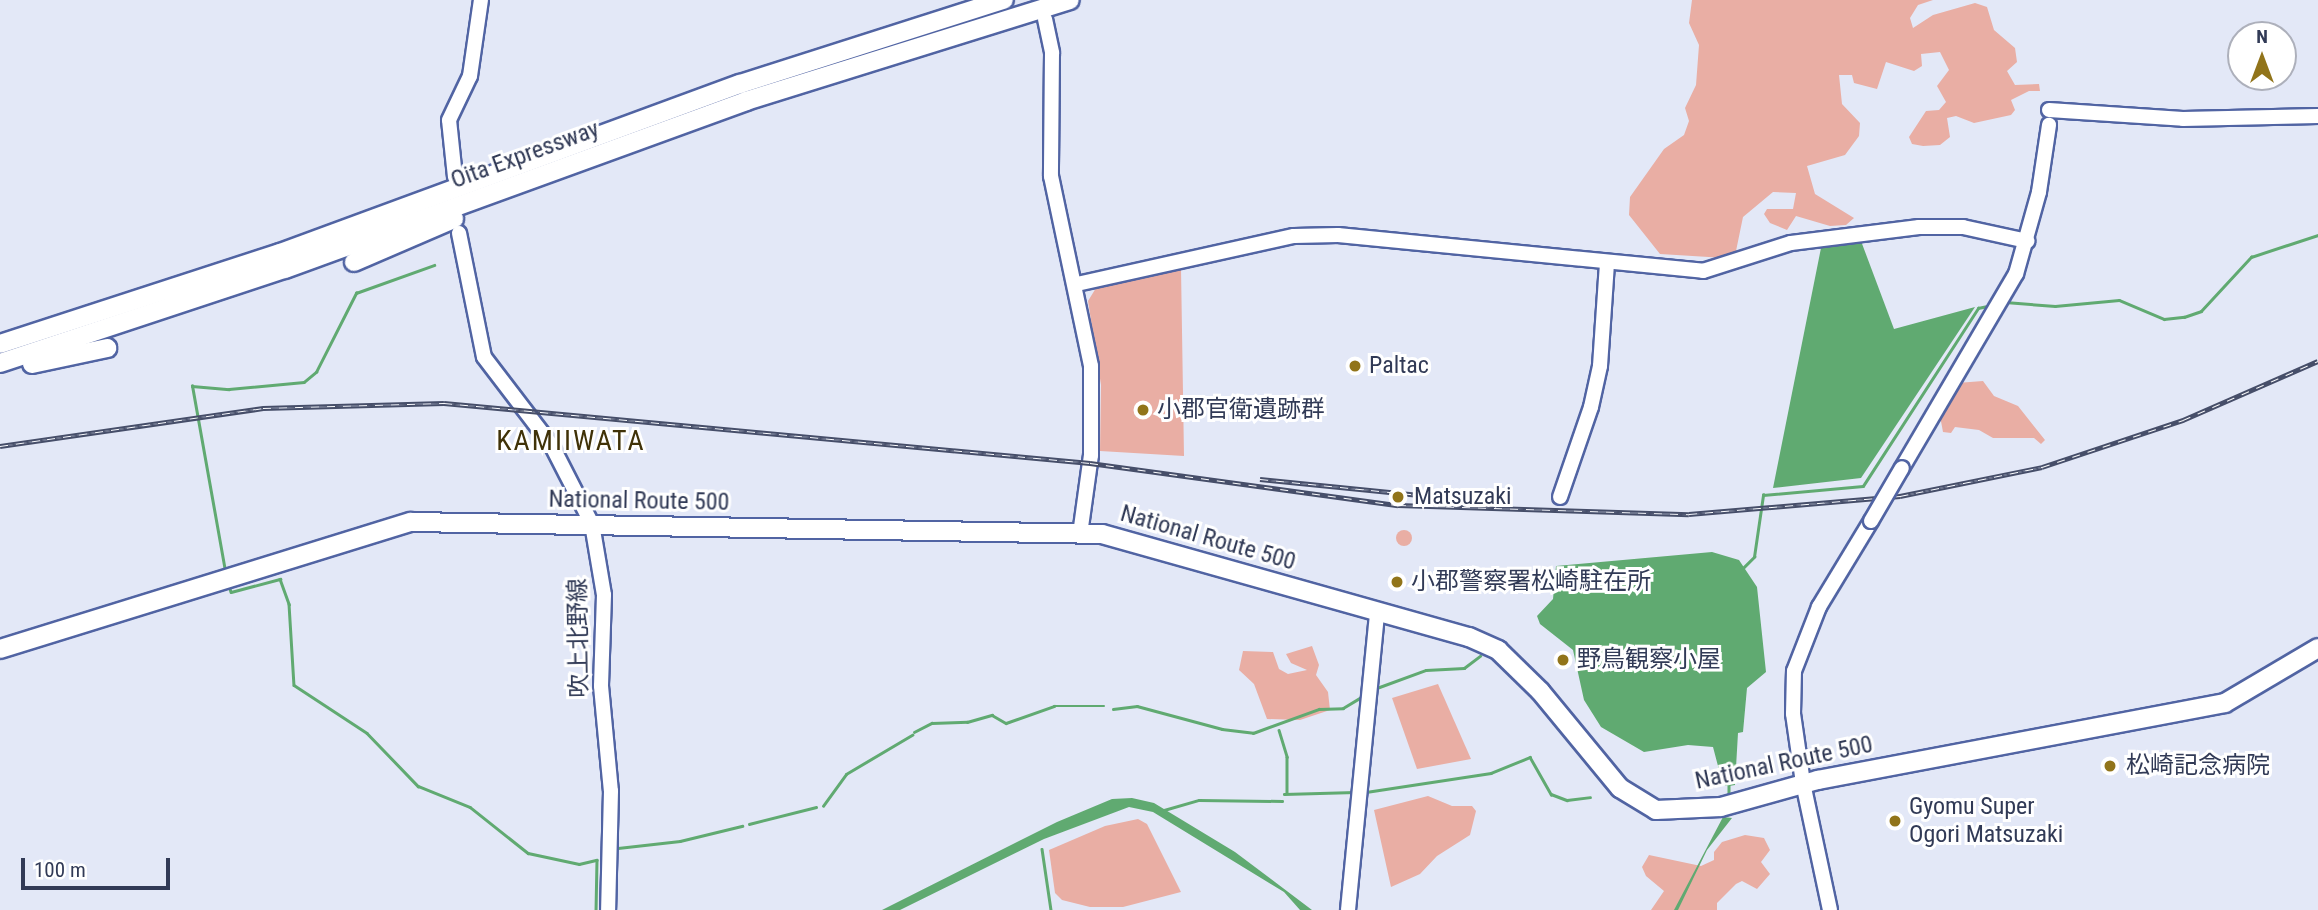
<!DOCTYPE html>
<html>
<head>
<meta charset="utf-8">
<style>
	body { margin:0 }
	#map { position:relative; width:2318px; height:910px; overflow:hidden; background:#e3e8f7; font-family:"Roboto Condensed","Noto Sans JP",sans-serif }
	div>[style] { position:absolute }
	.green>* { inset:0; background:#e9aea4 }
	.round { border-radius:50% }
	.water>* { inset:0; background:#60aa71 }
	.stream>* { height:2.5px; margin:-1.25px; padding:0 1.25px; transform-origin:1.25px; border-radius:1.25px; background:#60aa71 }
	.roads { filter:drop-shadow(2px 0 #5164a3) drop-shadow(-2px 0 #5164a3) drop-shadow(0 2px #5164a3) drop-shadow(0 -2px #5164a3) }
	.secondary>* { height:14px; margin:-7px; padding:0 7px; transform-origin:7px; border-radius:7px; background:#fff }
	.highway>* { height:18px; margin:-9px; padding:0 9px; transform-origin:9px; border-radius:9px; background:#fff }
	.rail>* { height:5px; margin-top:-2.5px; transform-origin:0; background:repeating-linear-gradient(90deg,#fff 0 8px,#464e69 0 16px); box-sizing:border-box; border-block:2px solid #464e69 }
	.bridges { filter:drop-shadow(2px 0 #5164a3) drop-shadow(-2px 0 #5164a3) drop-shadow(0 2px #5164a3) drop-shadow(0 -2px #5164a3) }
	.secondary-bridge>* { height:14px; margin:-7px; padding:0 7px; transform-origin:7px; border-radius:7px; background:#fff }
	.dots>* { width:19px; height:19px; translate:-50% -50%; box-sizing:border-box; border:4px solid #fff; border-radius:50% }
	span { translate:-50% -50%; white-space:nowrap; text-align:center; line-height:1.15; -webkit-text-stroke:6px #fff; paint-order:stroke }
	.street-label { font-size:24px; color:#313a56 }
	.poi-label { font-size:24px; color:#313a56 }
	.left { translate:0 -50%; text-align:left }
	.quarter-label { font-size:28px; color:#403208; letter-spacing:2px }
	.north { position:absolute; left:2227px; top:21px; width:70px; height:70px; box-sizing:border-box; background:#fff; border:2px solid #adb0bb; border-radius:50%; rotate:0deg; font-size:19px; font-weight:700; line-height:28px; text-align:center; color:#313a56 }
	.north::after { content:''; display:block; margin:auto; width:24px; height:32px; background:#91741a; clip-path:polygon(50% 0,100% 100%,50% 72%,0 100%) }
	.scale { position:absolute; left:21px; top:858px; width:149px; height:32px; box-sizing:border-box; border:4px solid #313a56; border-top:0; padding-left:9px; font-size:21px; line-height:24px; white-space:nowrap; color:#313a56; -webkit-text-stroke:5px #fff; paint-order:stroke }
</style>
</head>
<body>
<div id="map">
	<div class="green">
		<div style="clip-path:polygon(1692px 0,1933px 0,1918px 5px,1910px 18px,1913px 28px,1933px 15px,1975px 3px,1987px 7px,1994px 30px,2015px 48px,2017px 62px,2007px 71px,2015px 85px,2039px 84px,2040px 91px,2029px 91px,2011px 100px,2015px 110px,2011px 115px,1974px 123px,1956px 116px,1947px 118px,1950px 137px,1940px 145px,1923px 146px,1912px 144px,1909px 137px,1926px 111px,1939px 110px,1946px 102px,1937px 86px,1949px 70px,1940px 52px,1921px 54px,1922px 66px,1914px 71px,1886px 62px,1877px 89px,1854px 83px,1852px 75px,1839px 75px,1842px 104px,1860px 123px,1859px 136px,1845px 155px,1807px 166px,1815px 194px,1854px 218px,1846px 225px,1830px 226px,1796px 216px,1787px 230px,1770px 223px,1764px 214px,1767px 209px,1793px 209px,1796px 193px,1773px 192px,1743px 217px,1736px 251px,1725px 258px,1660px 254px,1629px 215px,1630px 197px,1664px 149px,1684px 135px,1689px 121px,1685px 108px,1696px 85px,1699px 45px,1689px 23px)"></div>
		<div style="clip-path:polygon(1181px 268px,1184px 456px,1100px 451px,1101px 385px,1088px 301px,1096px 288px)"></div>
		<div style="clip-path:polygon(1983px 381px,1994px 396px,2018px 406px,2045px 440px,2041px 444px,2034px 438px,1993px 438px,1979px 430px,1955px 427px,1951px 433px,1943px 432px,1940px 416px,1957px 383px)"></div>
		<div class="round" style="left:1396px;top:530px;width:16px;height:16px"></div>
		<div style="clip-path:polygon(1312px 646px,1319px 665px,1316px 675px,1328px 692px,1330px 710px,1300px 720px,1267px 719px,1254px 684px,1239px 670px,1243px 651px,1273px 652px,1279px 669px,1288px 674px,1307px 670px,1291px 663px,1286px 654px)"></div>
		<div style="clip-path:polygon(1438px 684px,1471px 759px,1417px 769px,1392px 698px)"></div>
		<div style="clip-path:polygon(1428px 796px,1452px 806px,1472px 806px,1476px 811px,1470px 835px,1437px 856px,1420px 874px,1391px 887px,1374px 810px)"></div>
		<div style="clip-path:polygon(1138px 819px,1147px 824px,1181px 892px,1123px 907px,1090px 907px,1062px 900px,1055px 893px,1049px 850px,1105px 826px)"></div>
		<div style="clip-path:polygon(1745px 835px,1764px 838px,1770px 850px,1761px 862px,1770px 874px,1757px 889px,1742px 881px,1736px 884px,1717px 903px,1717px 910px,1651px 910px,1664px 891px,1646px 876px,1642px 867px,1649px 855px,1701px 866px,1714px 860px,1714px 852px,1722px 842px)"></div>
	</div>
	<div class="water">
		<div style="clip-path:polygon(1861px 241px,1894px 329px,1975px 307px,1861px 478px,1773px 488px,1821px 248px)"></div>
		<div style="clip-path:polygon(1712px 552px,1739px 560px,1757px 587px,1766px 672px,1747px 688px,1743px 732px,1738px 733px,1735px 785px,1729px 786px,1723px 785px,1713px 747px,1688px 745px,1644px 752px,1601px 727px,1584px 700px,1573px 650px,1540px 624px,1537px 616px,1553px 599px,1556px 566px)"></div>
		<div style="clip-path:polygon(1132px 798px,1154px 803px,1235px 852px,1312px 910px,1300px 910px,1284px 892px,1153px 812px,1129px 807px,1044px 839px,900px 910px,882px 910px,1057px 822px,1112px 799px)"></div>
		<div style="clip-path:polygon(1723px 817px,1732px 818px,1707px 850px,1678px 910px,1674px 910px)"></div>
	</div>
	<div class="stream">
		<div style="left:2005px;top:302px;width:50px;rotate:4.6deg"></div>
		<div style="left:2055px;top:306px;width:64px;rotate:-5.4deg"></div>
		<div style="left:2119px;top:300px;width:49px;rotate:22.9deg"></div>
		<div style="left:2164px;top:319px;width:20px;rotate:-6deg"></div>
		<div style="left:2184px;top:317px;width:18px;rotate:-19deg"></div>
		<div style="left:2201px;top:311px;width:74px;rotate:-47.2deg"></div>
		<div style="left:2251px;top:257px;width:71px;rotate:-18.2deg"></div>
		<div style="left:1743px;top:568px;width:16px;rotate:-45deg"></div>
		<div style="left:1754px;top:557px;width:63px;rotate:-81.7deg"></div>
		<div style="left:1763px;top:495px;width:100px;rotate:-5.1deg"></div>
		<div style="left:1863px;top:486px;width:212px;rotate:-57.1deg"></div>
		<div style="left:1978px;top:308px;width:14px;rotate:-12deg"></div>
		<div style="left:225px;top:571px;width:188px;rotate:-100.1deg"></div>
		<div style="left:192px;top:386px;width:37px;rotate:5deg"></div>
		<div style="left:229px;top:389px;width:75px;rotate:-5.3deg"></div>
		<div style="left:304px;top:382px;width:16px;rotate:-40deg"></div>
		<div style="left:316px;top:372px;width:89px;rotate:-63.1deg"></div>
		<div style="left:356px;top:293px;width:83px;rotate:-19.7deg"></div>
		<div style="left:229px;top:585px;width:7px;rotate:74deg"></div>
		<div style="left:231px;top:592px;width:51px;rotate:-14.9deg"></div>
		<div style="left:280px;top:579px;width:27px;rotate:70deg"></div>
		<div style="left:289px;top:604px;width:81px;rotate:86.5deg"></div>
		<div style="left:294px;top:685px;width:87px;rotate:33.3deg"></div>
		<div style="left:367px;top:733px;width:74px;rotate:46.1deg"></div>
		<div style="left:418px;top:786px;width:56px;rotate:22deg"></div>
		<div style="left:470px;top:807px;width:74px;rotate:38.4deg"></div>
		<div style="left:528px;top:853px;width:52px;rotate:12.2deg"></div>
		<div style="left:579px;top:864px;width:18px;rotate:-13deg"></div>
		<div style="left:597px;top:860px;width:50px;rotate:91.1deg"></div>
		<div style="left:1374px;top:689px;width:55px;rotate:-20.1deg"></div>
		<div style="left:1426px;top:670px;width:38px;rotate:-3deg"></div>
		<div style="left:1464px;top:668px;width:20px;rotate:-37deg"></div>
		<div style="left:1113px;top:709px;width:24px;rotate:-7deg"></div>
		<div style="left:1137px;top:706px;width:88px;rotate:15.1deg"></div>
		<div style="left:1222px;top:729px;width:31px;rotate:7deg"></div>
		<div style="left:1253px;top:733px;width:70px;rotate:-20deg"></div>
		<div style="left:1319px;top:709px;width:24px;rotate:-2deg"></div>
		<div style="left:1343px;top:708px;width:23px;rotate:-31deg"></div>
		<div style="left:1279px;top:730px;width:28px;rotate:73deg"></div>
		<div style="left:1287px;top:757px;width:36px;rotate:90deg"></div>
		<div style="left:914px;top:732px;width:20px;rotate:-27deg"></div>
		<div style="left:932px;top:723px;width:35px;rotate:-2deg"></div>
		<div style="left:967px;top:722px;width:26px;rotate:-16deg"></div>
		<div style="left:992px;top:715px;width:16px;rotate:30deg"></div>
		<div style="left:1006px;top:723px;width:51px;rotate:-19.5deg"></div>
		<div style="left:1054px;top:706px;width:50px"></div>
		<div style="left:1729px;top:784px;width:14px;rotate:90deg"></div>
		<div style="left:1366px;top:792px;width:126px;rotate:-8.6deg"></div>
		<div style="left:1491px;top:773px;width:42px;rotate:-22.3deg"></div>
		<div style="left:1530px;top:757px;width:43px;rotate:60.4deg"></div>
		<div style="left:1551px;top:794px;width:17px;rotate:21deg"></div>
		<div style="left:1567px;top:800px;width:23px;rotate:-7deg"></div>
		<div style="left:1284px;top:794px;width:71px;rotate:-1.6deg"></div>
		<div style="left:823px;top:806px;width:39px;rotate:-54deg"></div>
		<div style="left:846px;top:774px;width:77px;rotate:-30.6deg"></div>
		<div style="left:1164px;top:810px;width:36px;rotate:-16deg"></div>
		<div style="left:1199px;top:800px;width:83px;rotate:0.7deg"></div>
		<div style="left:749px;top:824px;width:69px;rotate:-14.2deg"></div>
		<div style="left:618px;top:848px;width:62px;rotate:-6.4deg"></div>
		<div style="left:680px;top:841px;width:64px;rotate:-13.6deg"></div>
		<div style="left:1042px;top:849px;width:62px;rotate:81.6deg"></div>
	</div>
	<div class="roads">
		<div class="secondary">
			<div style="left:1045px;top:19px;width:35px;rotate:78deg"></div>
			<div style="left:1052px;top:53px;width:123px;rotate:90.5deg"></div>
			<div style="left:1051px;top:176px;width:194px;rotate:78.1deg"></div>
			<div style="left:1091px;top:366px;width:89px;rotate:90deg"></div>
			<div style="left:1091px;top:455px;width:80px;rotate:97.9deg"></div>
			<div style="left:2049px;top:110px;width:134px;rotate:3.8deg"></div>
			<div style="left:2183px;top:119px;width:135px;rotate:-1.3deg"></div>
			<div style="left:455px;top:177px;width:57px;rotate:-96deg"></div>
			<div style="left:449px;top:120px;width:49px;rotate:-64.5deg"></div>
			<div style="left:470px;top:76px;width:77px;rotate:-81.8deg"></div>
			<div style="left:459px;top:233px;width:126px;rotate:78.6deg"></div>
			<div style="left:484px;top:357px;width:112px;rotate:52.6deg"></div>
			<div style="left:552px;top:446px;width:88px;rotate:62.9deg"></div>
			<div style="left:592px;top:524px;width:72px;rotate:80.4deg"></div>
			<div style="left:604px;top:595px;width:91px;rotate:91.9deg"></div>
			<div style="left:601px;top:686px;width:105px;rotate:84.6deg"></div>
			<div style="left:611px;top:791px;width:119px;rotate:91.4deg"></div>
			<div style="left:1077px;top:284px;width:222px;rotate:-12.5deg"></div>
			<div style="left:1294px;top:236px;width:44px;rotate:-1.3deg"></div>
			<div style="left:1338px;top:235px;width:367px;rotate:5.6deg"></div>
			<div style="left:1703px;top:271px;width:92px;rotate:-17.7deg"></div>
			<div style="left:1791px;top:243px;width:129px;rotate:-7.1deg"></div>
			<div style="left:1919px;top:227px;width:44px"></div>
			<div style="left:1963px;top:227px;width:66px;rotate:12.3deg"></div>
			<div style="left:1902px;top:468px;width:225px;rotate:-59.6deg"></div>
			<div style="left:2016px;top:274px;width:85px;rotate:-74.3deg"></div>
			<div style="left:2039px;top:192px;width:68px;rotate:-81.5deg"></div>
			<div style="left:1560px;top:497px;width:95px;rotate:-71deg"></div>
			<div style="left:1591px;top:407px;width:42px;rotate:-77.6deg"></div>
			<div style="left:1600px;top:366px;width:104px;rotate:-86.1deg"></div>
			<div style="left:1348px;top:910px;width:299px;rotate:-84.4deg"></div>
			<div style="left:1830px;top:910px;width:130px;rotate:-102deg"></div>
			<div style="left:1803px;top:783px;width:70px;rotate:-98.2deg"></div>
			<div style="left:1793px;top:714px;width:43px;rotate:-88.7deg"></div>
			<div style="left:1794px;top:671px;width:69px;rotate:-68.7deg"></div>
			<div style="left:1819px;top:607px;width:100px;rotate:-58.8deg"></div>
		</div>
		<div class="highway">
			<div style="left:354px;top:262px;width:109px;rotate:-23.3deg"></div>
			<div style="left:0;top:344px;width:294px;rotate:-18deg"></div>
			<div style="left:280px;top:253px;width:490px;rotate:-20.2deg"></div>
			<div style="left:740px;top:84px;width:277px;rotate:-17.7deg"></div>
			<div style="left:0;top:363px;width:300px;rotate:-18.3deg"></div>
			<div style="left:285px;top:269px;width:491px;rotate:-20deg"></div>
			<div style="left:746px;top:101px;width:339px;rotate:-17.3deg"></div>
			<div style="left:32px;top:364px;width:77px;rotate:-12deg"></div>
			<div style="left:0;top:649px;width:430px;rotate:-17.2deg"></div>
			<div style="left:411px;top:522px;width:691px;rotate:0.99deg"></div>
			<div style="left:1102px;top:534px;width:381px;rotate:15.7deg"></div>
			<div style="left:1469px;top:637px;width:32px;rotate:24deg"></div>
			<div style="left:1498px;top:650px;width:59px;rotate:44.3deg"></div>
			<div style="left:1540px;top:691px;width:126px;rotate:50.5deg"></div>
			<div style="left:1620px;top:788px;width:42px;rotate:31.4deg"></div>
			<div style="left:1656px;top:810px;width:65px;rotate:-2.6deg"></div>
			<div style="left:1721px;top:807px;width:101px;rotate:-15.6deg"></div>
			<div style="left:1818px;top:780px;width:414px;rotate:-10.7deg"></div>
			<div style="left:2225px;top:703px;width:108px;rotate:-30.6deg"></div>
		</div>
	</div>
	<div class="rail">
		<div style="left:0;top:446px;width:266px;rotate:-8.2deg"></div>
		<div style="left:263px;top:408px;width:181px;rotate:-1.6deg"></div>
		<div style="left:444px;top:403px;width:649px;rotate:5.31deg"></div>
		<div style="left:1090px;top:463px;width:311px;rotate:7.8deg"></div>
		<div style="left:1398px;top:505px;width:291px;rotate:1.8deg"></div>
		<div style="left:1689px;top:514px;width:212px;rotate:-4.9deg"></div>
		<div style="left:1900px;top:496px;width:145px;rotate:-11.5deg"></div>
		<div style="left:2042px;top:467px;width:149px;rotate:-18.4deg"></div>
		<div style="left:2183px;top:420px;width:147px;rotate:-23.6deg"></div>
		<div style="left:1260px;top:479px;width:213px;rotate:5.7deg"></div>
	</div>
	<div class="bridges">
		<div class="secondary-bridge">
			<div style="left:1871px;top:521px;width:61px;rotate:-59.7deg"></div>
		</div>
	</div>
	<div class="dots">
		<div style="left:1355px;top:366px;background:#91741a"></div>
		<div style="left:1143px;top:410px;background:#91741a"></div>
		<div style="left:1398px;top:497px;background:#91741a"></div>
		<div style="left:1397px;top:582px;background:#91741a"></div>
		<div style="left:1563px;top:660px;background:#91741a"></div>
		<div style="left:2110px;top:766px;background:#91741a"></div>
		<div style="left:1895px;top:821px;background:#91741a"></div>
	</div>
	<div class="street-label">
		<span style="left:525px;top:155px;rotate:-20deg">Oita Expressway</span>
		<span style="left:639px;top:501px;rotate:1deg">National Route 500</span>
		<span style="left:1208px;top:538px;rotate:16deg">National Route 500</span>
		<span style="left:579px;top:638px;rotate:-91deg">吹上北野線</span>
		<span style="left:1784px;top:763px;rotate:-12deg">National Route 500</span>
	</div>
	<div class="poi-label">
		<span class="left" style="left:1369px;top:366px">Paltac</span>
		<span class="left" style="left:1157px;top:410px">小郡官衛遺跡群</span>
		<span class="left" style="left:1414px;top:497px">Matsuzaki</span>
		<span class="left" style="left:1411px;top:582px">小郡警察署松崎駐在所</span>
		<span class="left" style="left:1577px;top:660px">野鳥観察小屋</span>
		<span class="left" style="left:2126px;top:766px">松崎記念病院</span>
		<span class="left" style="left:1909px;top:821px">Gyomu Super<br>Ogori Matsuzaki</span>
	</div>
	<div class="quarter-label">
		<span style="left:571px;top:441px">KAMIIWATA</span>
	</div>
	<div class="north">N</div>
	<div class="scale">100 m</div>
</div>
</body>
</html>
